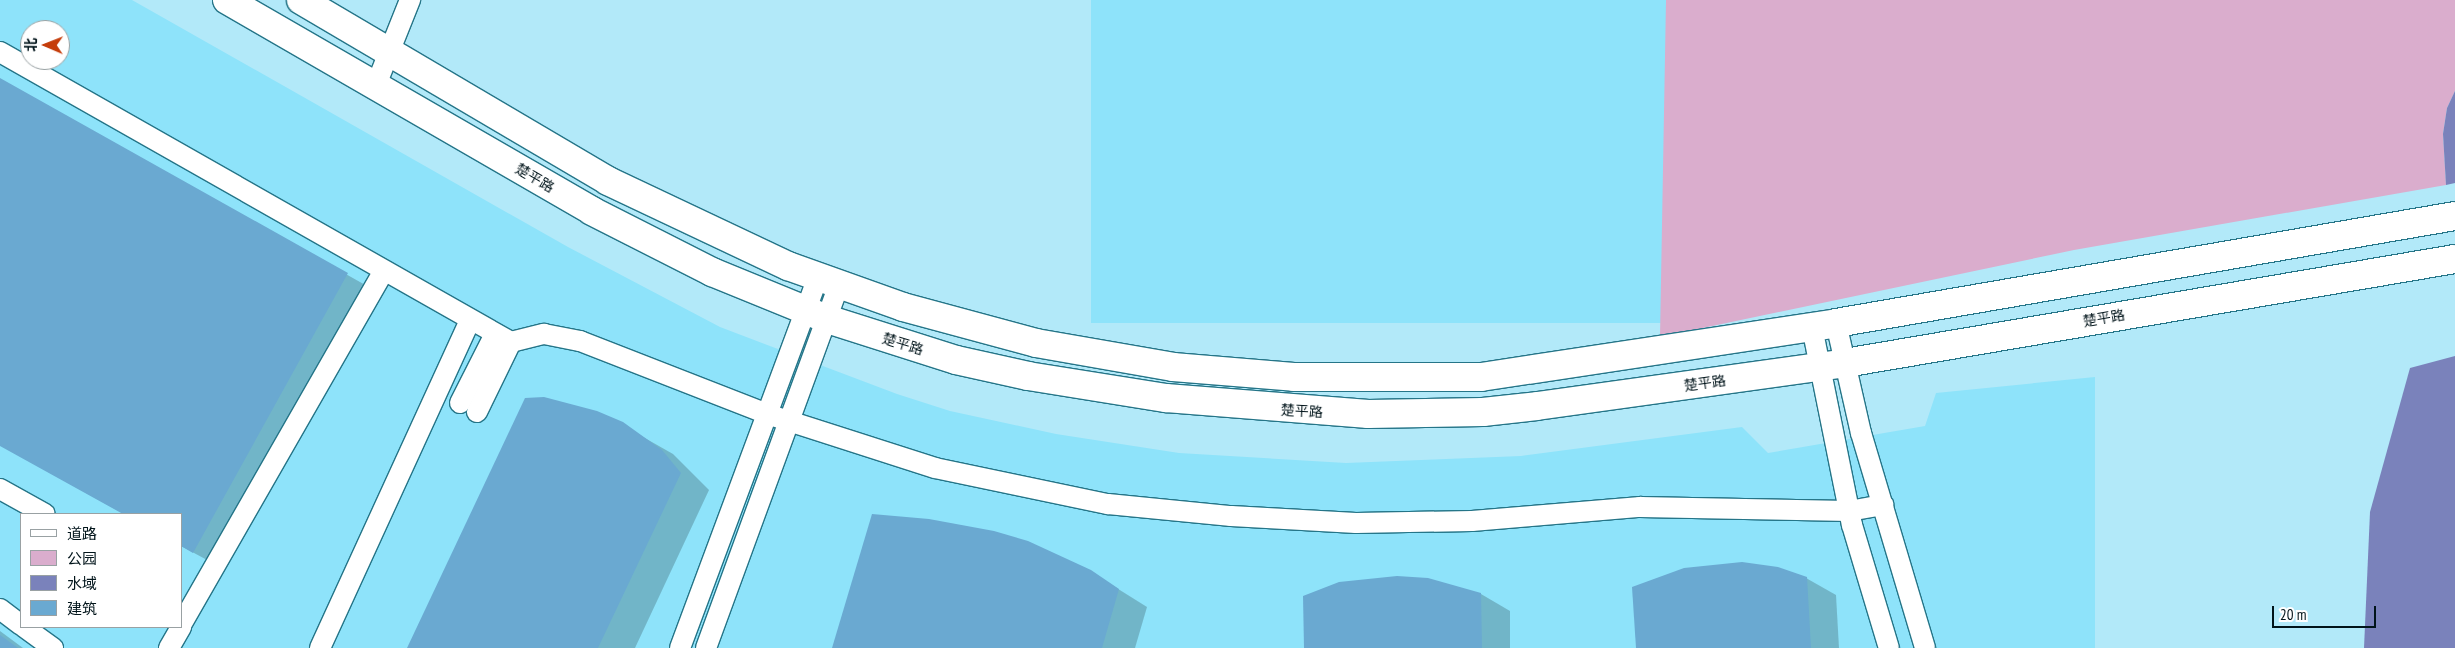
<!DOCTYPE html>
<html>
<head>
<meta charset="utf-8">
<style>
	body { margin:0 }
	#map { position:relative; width:2455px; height:648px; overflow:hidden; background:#b2e9f9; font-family:"PT Sans Narrow","Noto Sans SC",sans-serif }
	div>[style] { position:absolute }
	.built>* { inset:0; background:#8ee3fa; transform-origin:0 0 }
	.green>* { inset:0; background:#daadcd }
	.water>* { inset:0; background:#7a82bb }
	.shadow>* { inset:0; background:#0003 }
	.building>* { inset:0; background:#6aa9d1 }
	.roads { filter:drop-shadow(1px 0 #257588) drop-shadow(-1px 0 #257588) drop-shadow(0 1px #257588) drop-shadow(0 -1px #257588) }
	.service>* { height:20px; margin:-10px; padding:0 10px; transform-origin:10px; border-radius:10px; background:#fff }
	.secondary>* { height:28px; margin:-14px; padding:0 14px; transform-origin:14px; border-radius:14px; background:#fff }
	span { translate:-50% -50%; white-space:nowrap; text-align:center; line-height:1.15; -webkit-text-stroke:4px #fff; paint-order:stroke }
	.street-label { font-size:14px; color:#01141a }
	.legend { position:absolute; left:20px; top:513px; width:162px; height:115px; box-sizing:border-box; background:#fff; border:1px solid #99a1a3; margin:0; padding:6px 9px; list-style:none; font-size:15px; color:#01141a }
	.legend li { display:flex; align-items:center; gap:10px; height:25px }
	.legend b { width:25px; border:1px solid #99a1a3 }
	.north { position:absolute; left:20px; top:20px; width:50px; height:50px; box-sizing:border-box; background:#fff; border:1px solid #99a1a3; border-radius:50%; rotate:271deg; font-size:14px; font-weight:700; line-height:20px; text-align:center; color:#01141a }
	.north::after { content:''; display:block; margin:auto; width:18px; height:22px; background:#c53d0b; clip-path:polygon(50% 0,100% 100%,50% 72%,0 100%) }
	.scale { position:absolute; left:2272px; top:606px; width:104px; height:22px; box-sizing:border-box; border:2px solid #01141a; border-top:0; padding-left:6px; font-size:15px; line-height:18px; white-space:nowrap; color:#01141a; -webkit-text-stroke:4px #fff; paint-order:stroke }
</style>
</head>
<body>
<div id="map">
	<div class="built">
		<div style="clip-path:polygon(evenodd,0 0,132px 0,568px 247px,720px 327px,897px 394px,950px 411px,1056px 434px,1179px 453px,1346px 463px,1521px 456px,1742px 427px,1768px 453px,1925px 426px,1936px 393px,2095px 377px,2095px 648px,0 648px,0 0,30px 30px,60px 30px,60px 60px,30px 60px,30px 30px,0 0,21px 514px,181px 514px,181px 627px,21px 627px,21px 514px)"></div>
		<div style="left:1091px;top:0;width:575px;height:323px"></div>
	</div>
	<div class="green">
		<div style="clip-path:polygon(1666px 0,2455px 0,2455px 91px,2447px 108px,2443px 134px,2446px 185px,2074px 250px,1660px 337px)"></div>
	</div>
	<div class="water">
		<div style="clip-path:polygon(2455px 91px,2455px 183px,2446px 185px,2443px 134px,2447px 108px)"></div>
		<div style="clip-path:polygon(2455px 356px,2455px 648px,2364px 648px,2370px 512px,2410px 368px)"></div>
	</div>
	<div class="shadow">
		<div style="clip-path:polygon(0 80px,376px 291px,222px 568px,181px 546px,181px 514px,124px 514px,0 445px)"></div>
		<div style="clip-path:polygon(544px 398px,596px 412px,643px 437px,673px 454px,709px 490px,635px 648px,409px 648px)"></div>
		<div style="clip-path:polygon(1742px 563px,1806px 578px,1836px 595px,1839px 648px,1637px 648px,1684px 569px)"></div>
		<div style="clip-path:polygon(1091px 572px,1147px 607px,1135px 648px,833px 648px)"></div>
		<div style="clip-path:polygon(1481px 594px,1510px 611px,1510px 648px,1305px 648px)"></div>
		<div style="clip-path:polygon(0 631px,23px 648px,0 648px)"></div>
	</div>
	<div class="building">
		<div style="clip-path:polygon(0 78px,348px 273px,193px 553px,181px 546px,181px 514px,123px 514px,0 446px)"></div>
		<div style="clip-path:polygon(544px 397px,597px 411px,623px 422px,662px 450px,681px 473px,598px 648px,407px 648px,525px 398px)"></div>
		<div style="clip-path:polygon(872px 514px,929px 519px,994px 531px,1028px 541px,1091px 570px,1119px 589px,1102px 648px,832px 648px)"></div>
		<div style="clip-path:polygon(1742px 562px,1778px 567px,1807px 577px,1811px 648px,1636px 648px,1632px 587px,1684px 568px)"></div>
		<div style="clip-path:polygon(1397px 576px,1428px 578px,1481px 593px,1482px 648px,1304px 648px,1303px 596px,1339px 582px)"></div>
		<div style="clip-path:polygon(0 635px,18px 648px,0 648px)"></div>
	</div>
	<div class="roads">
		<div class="service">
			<div style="left:0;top:52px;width:588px;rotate:29.58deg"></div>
			<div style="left:511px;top:342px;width:34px;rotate:-14deg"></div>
			<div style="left:544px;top:334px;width:37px;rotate:11deg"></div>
			<div style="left:580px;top:341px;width:201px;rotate:21.3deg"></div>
			<div style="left:767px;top:414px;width:176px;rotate:17.8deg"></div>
			<div style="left:935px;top:468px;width:177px;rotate:11.8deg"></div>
			<div style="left:1108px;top:504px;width:124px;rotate:5.6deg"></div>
			<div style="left:1231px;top:516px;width:125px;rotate:3.2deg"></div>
			<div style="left:1356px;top:523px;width:116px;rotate:-1deg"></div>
			<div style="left:1472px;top:521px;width:169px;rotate:-4.8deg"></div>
			<div style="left:1640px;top:507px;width:209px;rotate:1.1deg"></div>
			<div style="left:1849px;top:511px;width:35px;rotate:-10deg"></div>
			<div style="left:376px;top:85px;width:92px;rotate:-68.2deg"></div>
			<div style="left:1836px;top:323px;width:113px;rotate:77.2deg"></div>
			<div style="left:1861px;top:433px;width:224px;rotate:73.4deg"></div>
			<div style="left:1812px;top:327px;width:202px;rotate:78.6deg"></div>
			<div style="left:1852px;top:525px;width:128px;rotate:73.3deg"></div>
			<div style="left:460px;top:403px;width:77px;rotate:-63.1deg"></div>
			<div style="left:477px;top:412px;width:78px;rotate:-64.1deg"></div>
			<div style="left:0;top:489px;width:51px;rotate:29.1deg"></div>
			<div style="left:0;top:609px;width:26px;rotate:37deg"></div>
			<div style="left:181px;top:625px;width:408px;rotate:-60.2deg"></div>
			<div style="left:24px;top:627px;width:36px;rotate:36deg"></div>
			<div style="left:169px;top:648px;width:24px;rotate:-60deg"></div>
			<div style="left:320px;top:648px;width:361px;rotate:-65.4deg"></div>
			<div style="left:680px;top:648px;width:397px;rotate:-69.6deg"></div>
			<div style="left:706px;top:648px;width:388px;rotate:-69.9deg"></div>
		</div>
		<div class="secondary">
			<div style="left:227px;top:0;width:422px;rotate:30deg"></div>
			<div style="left:592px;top:211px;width:135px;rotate:26.9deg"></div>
			<div style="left:712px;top:272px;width:124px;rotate:22.2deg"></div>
			<div style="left:827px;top:319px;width:135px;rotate:17.6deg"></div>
			<div style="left:956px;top:360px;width:74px;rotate:12.5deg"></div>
			<div style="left:1028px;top:376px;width:140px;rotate:9.1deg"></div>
			<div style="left:1166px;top:398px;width:203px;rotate:4.5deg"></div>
			<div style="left:1368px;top:414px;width:115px;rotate:-1deg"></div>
			<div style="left:1483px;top:412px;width:54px;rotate:-6.3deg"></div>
			<div style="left:1537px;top:406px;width:311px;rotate:-7.9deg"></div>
			<div style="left:1845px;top:363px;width:619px;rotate:-9.68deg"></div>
			<div style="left:301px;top:0;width:356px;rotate:30.5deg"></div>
			<div style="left:608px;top:181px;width:199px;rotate:25.3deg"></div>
			<div style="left:788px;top:266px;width:122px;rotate:19.6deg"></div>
			<div style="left:903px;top:307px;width:138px;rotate:15.1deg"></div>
			<div style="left:1036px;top:343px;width:139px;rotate:9.9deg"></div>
			<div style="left:1173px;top:367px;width:121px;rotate:4.7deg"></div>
			<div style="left:1294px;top:377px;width:187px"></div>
			<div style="left:1481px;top:377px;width:359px;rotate:-8.6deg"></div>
			<div style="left:1836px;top:323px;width:628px;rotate:-9.81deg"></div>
		</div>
	</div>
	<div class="street-label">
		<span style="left:535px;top:178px;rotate:30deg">楚平路</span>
		<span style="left:2104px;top:318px;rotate:-10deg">楚平路</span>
		<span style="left:903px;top:344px;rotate:17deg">楚平路</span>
		<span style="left:1705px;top:383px;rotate:-8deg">楚平路</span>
		<span style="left:1302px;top:411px;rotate:3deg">楚平路</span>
	</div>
	<ul class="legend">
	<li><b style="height:6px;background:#fff"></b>道路</li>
	<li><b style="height:14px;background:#daadcd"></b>公园</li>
	<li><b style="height:14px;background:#7a82bb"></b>水域</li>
	<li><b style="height:14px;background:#6aa9d1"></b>建筑</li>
	</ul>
	<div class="north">北</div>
	<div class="scale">20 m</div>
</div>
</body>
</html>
